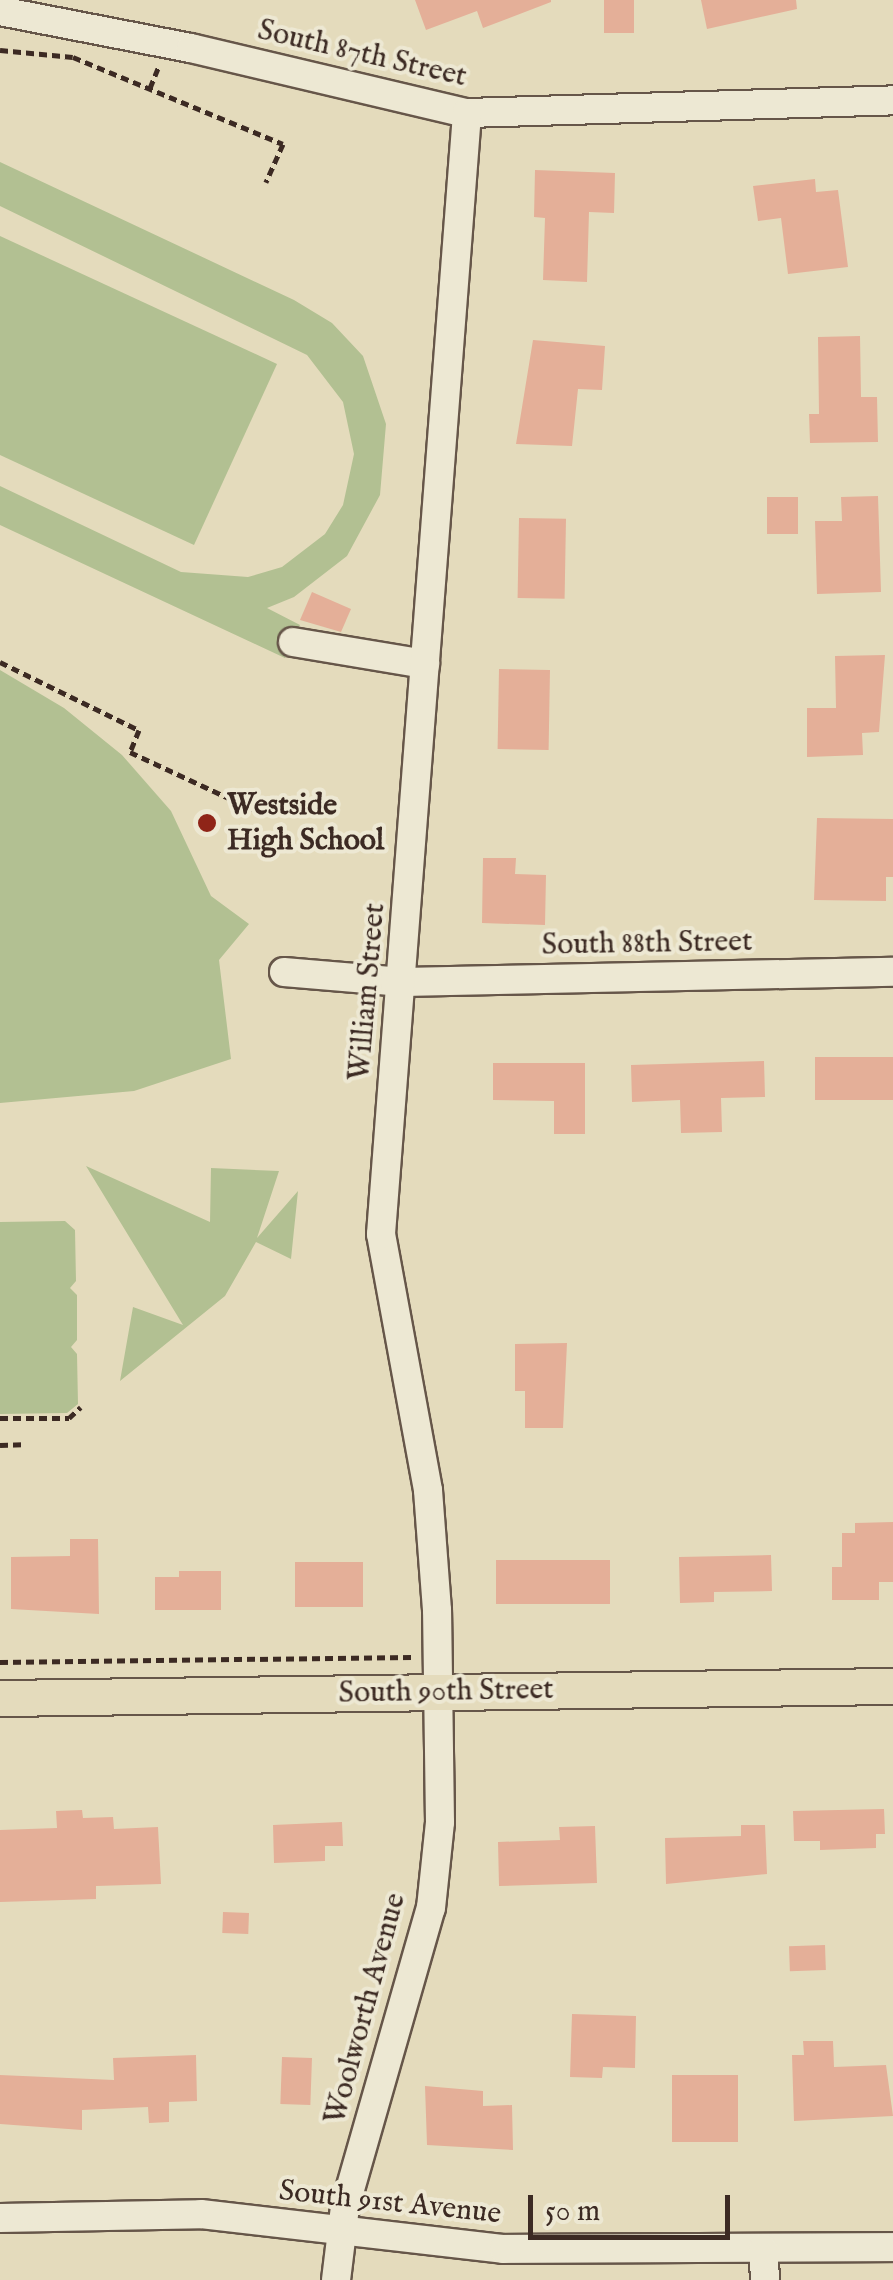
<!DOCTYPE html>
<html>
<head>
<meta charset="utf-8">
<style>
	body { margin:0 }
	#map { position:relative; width:893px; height:2280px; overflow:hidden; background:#e4dbbc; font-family:"IM FELL English",serif }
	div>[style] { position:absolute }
	.green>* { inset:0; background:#b2c092 }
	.building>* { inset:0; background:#e4af98; transform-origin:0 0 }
	.path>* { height:5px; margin-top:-2.5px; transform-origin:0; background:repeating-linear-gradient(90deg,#3c2a23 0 8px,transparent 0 13px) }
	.roads { filter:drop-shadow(2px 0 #665649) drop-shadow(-2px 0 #665649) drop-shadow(0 2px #665649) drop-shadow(0 -2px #665649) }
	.minor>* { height:28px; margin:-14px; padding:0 14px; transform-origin:14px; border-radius:14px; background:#ede8d3 }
	.major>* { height:35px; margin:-17.5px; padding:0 17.5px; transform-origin:17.5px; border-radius:17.5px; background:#e4dbbc }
	.dots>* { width:28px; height:28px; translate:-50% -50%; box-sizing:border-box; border:5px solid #ede8d3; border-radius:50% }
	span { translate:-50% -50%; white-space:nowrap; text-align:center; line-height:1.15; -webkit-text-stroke:8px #ede8d3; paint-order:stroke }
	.street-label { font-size:30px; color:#3c2a23 }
	.poi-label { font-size:30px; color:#3c2a23; font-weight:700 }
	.left { translate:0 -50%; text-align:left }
	.scale { position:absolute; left:528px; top:2195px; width:202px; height:45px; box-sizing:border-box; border:5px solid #3c2a23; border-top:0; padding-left:12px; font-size:30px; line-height:35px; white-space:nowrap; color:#3c2a23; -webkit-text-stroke:8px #ede8d3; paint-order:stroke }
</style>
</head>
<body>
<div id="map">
	<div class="green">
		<div style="clip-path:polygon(0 162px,294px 300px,332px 323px,363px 356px,386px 424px,380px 495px,347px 556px,294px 597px,267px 608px,300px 625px,285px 658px,0 525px,0 486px,181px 572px,248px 577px,282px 567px,325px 534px,343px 505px,354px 454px,343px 402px,307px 355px,0 206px)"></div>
		<div style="clip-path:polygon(0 236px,277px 364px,194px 545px,0 455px)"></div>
		<div style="clip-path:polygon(0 670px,64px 708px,122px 755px,171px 811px,211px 896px,249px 924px,219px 960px,231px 1059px,134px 1091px,0 1103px)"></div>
		<div style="clip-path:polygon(86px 1166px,210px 1222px,211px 1168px,279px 1171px,257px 1238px,298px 1191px,291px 1259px,256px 1242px,225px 1296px,120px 1381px,133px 1307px,183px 1325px)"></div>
		<div style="clip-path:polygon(65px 1221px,75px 1230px,76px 1281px,70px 1288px,77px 1295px,77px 1340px,71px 1347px,77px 1354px,78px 1404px,67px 1413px,0 1414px,0 1222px)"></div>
	</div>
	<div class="building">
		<div style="clip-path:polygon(415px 0,551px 0,551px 2px,483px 28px,477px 11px,426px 30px)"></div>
		<div style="left:604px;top:0;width:30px;height:33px"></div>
		<div style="clip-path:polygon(701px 0,796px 0,797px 9px,707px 29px)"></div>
		<div style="clip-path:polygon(535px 170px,615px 173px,614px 213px,589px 212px,587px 282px,543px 280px,545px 218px,534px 217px)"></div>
		<div style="clip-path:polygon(815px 179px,816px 192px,838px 190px,848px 267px,788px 274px,781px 218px,758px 221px,753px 186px)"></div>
		<div style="clip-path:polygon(860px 336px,861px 397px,877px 397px,878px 442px,810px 443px,809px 414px,819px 414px,818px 337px)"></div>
		<div style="clip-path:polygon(533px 340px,605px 346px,602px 390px,578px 389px,572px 446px,516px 444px)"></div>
		<div style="clip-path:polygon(878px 496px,881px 592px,817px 594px,815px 521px,842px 521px,841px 497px)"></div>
		<div style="left:767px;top:497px;width:31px;height:37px"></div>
		<div style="left:519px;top:518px;width:47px;height:80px;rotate:1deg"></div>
		<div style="clip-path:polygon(312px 592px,351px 609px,341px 632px,300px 620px)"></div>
		<div style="clip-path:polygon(885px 655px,879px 732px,862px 733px,863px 755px,807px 757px,807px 708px,836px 708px,835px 656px)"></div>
		<div style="left:499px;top:669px;width:51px;height:80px;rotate:1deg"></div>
		<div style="clip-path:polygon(817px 818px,893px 819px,893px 877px,886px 877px,886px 901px,814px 900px)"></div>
		<div style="clip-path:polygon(483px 858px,516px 858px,515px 874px,546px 875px,545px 925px,482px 923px)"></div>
		<div style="left:815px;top:1057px;width:78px;height:43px"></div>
		<div style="clip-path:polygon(764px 1061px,765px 1097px,721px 1098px,722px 1132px,681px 1133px,680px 1100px,632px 1102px,631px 1065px)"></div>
		<div style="clip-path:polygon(493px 1063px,585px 1063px,585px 1134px,554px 1134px,554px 1101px,493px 1100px)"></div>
		<div style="clip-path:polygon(567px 1343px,563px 1428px,525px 1428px,525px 1391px,515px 1391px,515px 1344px)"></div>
		<div style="clip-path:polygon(893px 1522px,893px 1582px,879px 1582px,879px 1600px,832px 1600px,832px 1567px,842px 1567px,842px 1533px,855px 1533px,855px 1523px)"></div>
		<div style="clip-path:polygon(70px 1539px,98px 1539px,99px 1614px,11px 1609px,11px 1557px,70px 1556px)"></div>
		<div style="clip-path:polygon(771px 1555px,772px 1591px,714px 1592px,714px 1602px,680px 1603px,679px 1557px)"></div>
		<div style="left:610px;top:1560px;width:44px;height:114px;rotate:90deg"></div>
		<div style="left:363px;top:1562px;width:45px;height:68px;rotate:90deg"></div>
		<div style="clip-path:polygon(179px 1571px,221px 1571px,221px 1610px,155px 1610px,155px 1577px,179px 1577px)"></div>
		<div style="clip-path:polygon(884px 1809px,885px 1834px,876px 1834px,876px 1848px,820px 1850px,820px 1841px,794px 1841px,793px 1811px)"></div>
		<div style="clip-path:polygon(82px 1810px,83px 1818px,113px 1817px,114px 1829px,158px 1827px,161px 1884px,96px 1886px,96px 1899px,0 1902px,0 1830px,57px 1828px,56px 1811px)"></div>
		<div style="clip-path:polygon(342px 1822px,343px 1846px,325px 1846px,325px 1861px,274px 1863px,273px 1825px)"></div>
		<div style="clip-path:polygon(741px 1825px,765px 1825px,767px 1874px,666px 1884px,665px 1838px,741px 1836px)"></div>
		<div style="clip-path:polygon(595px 1826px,597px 1883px,499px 1886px,498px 1842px,560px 1840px,559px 1827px)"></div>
		<div style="left:223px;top:1912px;width:26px;height:21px;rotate:2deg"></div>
		<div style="left:825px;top:1945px;width:25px;height:36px;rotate:88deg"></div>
		<div style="clip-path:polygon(572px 2014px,636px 2016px,635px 2068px,603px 2067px,602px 2078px,570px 2077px)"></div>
		<div style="clip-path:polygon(803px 2041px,833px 2041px,834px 2067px,886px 2065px,893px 2116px,794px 2121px,792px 2055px,804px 2055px)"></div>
		<div style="clip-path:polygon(196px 2055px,197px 2101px,169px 2102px,169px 2122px,149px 2123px,148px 2107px,82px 2110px,82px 2130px,0 2124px,0 2075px,114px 2080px,113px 2058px)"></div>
		<div style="left:282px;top:2057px;width:30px;height:47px;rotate:2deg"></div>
		<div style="left:672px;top:2075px;width:66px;height:67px"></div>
		<div style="clip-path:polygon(425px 2086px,483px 2091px,483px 2106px,512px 2105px,513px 2150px,427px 2145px)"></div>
	</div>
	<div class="path">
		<div style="left:0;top:50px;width:73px;rotate:5.5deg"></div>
		<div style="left:73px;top:57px;width:227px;rotate:22.5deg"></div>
		<div style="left:283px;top:144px;width:42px;rotate:114.1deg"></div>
		<div style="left:150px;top:88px;width:22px;rotate:-68deg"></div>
		<div style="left:0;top:662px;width:155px;rotate:26.1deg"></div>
		<div style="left:139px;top:730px;width:24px;rotate:112deg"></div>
		<div style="left:130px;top:752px;width:147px;rotate:25deg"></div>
		<div style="left:0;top:1418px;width:69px"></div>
		<div style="left:69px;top:1418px;width:16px;rotate:-43deg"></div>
		<div style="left:0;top:1445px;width:23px;rotate:-2deg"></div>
		<div style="left:0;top:1662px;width:412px;rotate:-0.7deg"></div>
	</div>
	<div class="roads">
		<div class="minor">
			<div style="left:0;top:11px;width:195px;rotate:11deg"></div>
			<div style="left:191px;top:48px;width:284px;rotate:13.3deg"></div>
			<div style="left:467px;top:113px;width:426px;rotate:-1.7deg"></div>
			<div style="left:293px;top:642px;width:134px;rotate:9.5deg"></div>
			<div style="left:284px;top:972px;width:119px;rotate:4.8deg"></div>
			<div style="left:403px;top:982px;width:490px;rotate:-1.2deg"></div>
			<div style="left:0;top:2218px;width:201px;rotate:-1.1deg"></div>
			<div style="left:201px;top:2214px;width:305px;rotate:6.6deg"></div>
			<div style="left:504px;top:2249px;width:389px;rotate:-0.3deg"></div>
			<div style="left:763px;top:2249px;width:31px;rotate:86deg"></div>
			<div style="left:336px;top:2280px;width:74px;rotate:-83deg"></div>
			<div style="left:345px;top:2207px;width:311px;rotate:-74deg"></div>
			<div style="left:431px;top:1908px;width:86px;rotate:-84deg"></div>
			<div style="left:440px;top:1822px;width:212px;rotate:-90.8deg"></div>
			<div style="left:437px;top:1610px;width:120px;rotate:-94.3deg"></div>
			<div style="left:428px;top:1490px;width:260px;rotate:-100.4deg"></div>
			<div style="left:381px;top:1234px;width:1124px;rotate:-85.61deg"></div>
		</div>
		<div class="major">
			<div style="left:0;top:1698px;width:893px;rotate:-0.77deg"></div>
		</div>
	</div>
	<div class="dots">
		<div style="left:207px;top:823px;background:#8f2418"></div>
	</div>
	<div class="street-label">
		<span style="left:362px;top:54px;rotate:13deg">South 87th Street</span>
		<span style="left:647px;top:944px;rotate:-1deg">South 88th Street</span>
		<span style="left:368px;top:992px;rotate:-85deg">William Street</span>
		<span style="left:446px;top:1692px;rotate:-1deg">South 90th Street</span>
		<span style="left:366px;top:2009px;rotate:-75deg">Woolworth Avenue</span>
		<span style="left:390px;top:2203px;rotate:6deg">South 91st Avenue</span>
	</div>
	<div class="poi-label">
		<span class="left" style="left:227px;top:823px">Westside<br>High School</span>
	</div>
	<div class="scale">50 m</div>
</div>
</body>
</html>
